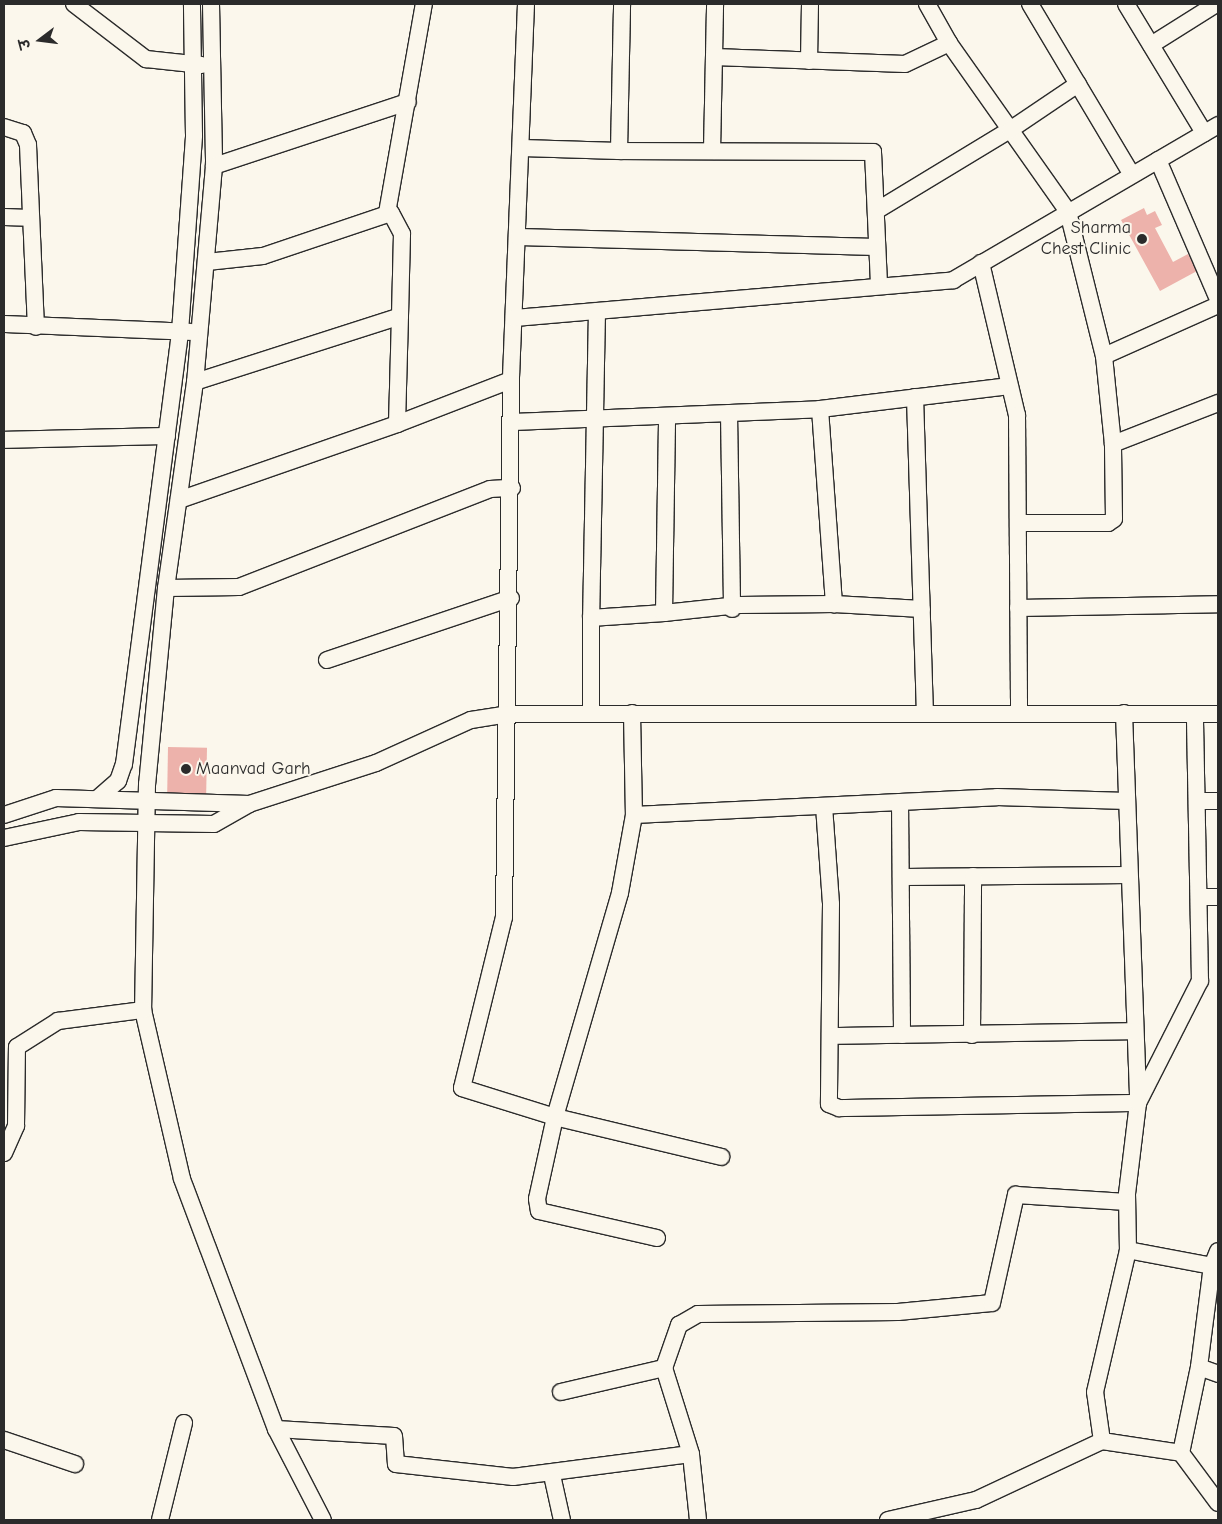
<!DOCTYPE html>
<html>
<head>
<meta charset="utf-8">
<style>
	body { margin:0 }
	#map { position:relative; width:1222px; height:1524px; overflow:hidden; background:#fbf7ec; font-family:"Comic Neue","Playpen Sans Deva",sans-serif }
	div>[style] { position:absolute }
	.building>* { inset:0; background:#edb2ab; transform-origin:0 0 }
	.roads { filter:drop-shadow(1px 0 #2b2b2b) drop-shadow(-1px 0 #2b2b2b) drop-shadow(0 1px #2b2b2b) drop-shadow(0 -1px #2b2b2b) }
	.minor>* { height:16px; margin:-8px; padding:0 8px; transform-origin:8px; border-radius:8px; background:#fbf7ec }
	.dots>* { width:14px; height:14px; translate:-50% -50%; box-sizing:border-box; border:2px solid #fbf7ec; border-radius:50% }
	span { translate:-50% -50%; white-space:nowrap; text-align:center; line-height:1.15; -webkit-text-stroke:4px #fbf7ec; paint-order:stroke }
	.poi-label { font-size:18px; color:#2b2b2b }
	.right { translate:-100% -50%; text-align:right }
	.left { translate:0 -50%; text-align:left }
	.frame { position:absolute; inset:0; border:5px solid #2b2b2b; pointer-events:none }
	.north { position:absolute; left:15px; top:15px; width:50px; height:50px; -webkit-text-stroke:4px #fbf7ec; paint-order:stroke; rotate:255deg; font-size:14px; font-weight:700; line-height:20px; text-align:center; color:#2b2b2b }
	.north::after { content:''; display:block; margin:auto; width:18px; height:22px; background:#2b2b2b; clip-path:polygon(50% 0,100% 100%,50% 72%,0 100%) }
</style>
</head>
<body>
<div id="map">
	<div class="building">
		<div style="clip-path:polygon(1144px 208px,1147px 215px,1155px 211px,1162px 225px,1155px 228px,1173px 262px,1188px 254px,1197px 271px,1160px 291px,1121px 220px)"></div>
		<div style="left:168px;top:747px;width:39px;height:47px;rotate:1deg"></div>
	</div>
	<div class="roads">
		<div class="minor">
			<div style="left:74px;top:4px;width:91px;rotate:37.4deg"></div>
			<div style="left:146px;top:59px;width:56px;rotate:6.1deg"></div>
			<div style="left:211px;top:4px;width:162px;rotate:88.9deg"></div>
			<div style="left:214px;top:166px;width:217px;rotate:95deg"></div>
			<div style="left:195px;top:382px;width:208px;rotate:98deg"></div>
			<div style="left:166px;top:588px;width:197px;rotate:95.5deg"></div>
			<div style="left:147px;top:784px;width:226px;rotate:91deg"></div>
			<div style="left:143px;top:1010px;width:173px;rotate:77deg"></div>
			<div style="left:182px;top:1179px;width:267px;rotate:69.4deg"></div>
			<div style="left:276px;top:1429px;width:102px;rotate:62.7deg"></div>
			<div style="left:526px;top:4px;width:376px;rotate:92.3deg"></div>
			<div style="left:511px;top:380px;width:537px;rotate:90.75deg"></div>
			<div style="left:504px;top:917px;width:176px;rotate:103.8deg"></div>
			<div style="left:462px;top:1088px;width:97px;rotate:17.3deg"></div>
			<div style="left:555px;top:1117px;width:171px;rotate:13.5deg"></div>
			<div style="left:1030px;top:4px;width:199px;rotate:59.2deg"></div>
			<div style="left:1126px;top:4px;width:151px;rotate:58.8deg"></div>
			<div style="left:949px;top:43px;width:207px;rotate:54.8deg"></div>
			<div style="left:1068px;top:212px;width:148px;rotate:76deg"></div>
			<div style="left:1104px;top:356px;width:88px;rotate:84.2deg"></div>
			<div style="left:1113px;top:444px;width:113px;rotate:-21.3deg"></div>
			<div style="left:1151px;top:45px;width:77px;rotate:-32.2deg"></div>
			<div style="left:714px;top:57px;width:191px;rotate:2.1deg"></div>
			<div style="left:905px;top:64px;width:49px;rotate:-25.5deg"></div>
			<div style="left:949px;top:43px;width:45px;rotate:-119.4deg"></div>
			<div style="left:809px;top:61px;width:57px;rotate:-89deg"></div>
			<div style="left:4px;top:127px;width:20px;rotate:18deg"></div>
			<div style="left:23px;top:133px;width:13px;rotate:67deg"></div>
			<div style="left:28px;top:145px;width:182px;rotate:87.5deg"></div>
			<div style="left:522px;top:148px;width:97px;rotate:1.8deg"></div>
			<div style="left:619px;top:151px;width:147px;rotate:-88.8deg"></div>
			<div style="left:619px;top:151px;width:254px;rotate:0.2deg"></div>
			<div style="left:873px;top:152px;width:134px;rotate:87.4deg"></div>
			<div style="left:712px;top:151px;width:147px;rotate:-88.8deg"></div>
			<div style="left:1158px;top:160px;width:151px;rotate:66.7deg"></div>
			<div style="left:214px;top:166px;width:204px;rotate:-18.3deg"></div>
			<div style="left:876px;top:211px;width:157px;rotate:-31.2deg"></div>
			<div style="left:1010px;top:130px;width:82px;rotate:-34.1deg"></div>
			<div style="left:387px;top:213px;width:212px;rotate:-80deg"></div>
			<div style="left:4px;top:217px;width:25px;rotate:2deg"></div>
			<div style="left:518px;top:237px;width:359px;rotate:1.6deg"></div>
			<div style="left:207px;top:262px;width:56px;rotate:-6.1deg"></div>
			<div style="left:263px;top:256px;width:135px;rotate:-18.6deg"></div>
			<div style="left:391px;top:213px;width:24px;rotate:62deg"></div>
			<div style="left:402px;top:234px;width:82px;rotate:91.4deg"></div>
			<div style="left:981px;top:263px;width:156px;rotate:76.7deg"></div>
			<div style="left:1017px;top:415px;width:296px;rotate:89.6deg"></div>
			<div style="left:597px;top:311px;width:307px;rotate:91.1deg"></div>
			<div style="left:591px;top:618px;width:73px;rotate:-3.9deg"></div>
			<div style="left:664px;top:613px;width:197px;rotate:-89.1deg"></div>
			<div style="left:514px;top:318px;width:441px;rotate:-4.9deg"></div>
			<div style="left:953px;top:280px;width:307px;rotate:-30.3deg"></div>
			<div style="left:4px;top:324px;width:187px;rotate:2.4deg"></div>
			<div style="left:1104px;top:356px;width:125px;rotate:-24.1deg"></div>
			<div style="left:195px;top:382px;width:215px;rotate:-17.8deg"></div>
			<div style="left:400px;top:316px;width:108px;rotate:91.6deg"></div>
			<div style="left:397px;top:424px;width:122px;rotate:-21.1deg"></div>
			<div style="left:915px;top:397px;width:315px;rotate:88.2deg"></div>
			<div style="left:820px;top:409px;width:196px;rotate:85.9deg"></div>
			<div style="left:729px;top:413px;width:196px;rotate:89.1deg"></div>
			<div style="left:513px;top:422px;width:307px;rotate:-2.4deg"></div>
			<div style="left:820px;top:409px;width:191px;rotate:-6.9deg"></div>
			<div style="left:4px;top:440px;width:163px;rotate:-1.4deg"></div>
			<div style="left:179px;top:500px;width:231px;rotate:-19.2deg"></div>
			<div style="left:1018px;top:523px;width:90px"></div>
			<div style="left:1108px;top:523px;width:7px;rotate:-34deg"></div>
			<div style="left:1114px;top:519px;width:75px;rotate:-90.8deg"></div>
			<div style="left:166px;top:588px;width:73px;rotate:-0.8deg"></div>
			<div style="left:239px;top:587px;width:269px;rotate:-21.3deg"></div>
			<div style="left:490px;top:489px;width:22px;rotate:-3deg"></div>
			<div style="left:1018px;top:608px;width:200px;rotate:-1.1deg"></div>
			<div style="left:664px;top:613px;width:75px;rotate:-6.1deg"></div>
			<div style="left:739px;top:605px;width:95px;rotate:-0.6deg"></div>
			<div style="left:834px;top:604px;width:88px;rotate:3.3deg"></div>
			<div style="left:327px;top:660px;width:194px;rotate:-18.6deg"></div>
			<div style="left:632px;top:713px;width:102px;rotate:88.9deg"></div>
			<div style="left:634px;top:815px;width:79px;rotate:100.2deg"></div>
			<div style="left:620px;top:893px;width:233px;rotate:106.2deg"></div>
			<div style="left:555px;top:1117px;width:84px;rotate:102.4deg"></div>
			<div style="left:537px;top:1199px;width:12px;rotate:81deg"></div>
			<div style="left:539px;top:1211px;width:121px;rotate:12.9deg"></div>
			<div style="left:1124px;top:713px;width:390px;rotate:87.9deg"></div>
			<div style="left:1138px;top:1103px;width:92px;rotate:96.9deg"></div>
			<div style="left:1127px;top:1194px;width:56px;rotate:89deg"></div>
			<div style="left:1128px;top:1250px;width:92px;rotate:10.7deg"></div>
			<div style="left:591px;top:714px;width:96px;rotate:-90deg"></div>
			<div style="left:97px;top:799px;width:28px;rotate:-41deg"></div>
			<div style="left:118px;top:781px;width:18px;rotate:-71deg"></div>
			<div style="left:124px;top:764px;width:436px;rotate:-82.6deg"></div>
			<div style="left:180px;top:332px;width:197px;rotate:-85.9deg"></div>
			<div style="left:194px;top:135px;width:131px;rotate:-90.9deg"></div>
			<div style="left:1197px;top:801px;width:21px"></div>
			<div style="left:900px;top:802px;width:233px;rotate:89.5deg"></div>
			<div style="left:824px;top:806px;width:98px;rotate:85.9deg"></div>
			<div style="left:831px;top:904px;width:200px;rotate:90.6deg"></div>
			<div style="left:829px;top:1104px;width:11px;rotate:22deg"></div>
			<div style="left:839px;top:1108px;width:299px;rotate:-1deg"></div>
			<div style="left:1138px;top:1103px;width:137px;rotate:-63.1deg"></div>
			<div style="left:1200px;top:981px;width:267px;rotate:-91.1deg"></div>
			<div style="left:4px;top:815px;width:55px;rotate:-18.1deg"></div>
			<div style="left:56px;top:798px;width:193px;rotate:1.8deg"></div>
			<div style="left:634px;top:815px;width:363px;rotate:-2.8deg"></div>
			<div style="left:997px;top:797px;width:130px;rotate:1.8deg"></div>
			<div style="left:4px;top:838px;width:77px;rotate:-12deg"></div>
			<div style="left:79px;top:822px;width:135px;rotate:0.8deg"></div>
			<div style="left:214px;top:824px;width:40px;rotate:-29.7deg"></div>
			<div style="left:249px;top:804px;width:133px;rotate:-17.9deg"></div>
			<div style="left:376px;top:763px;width:104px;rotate:-24.4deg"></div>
			<div style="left:471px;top:720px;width:39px;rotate:-9deg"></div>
			<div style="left:510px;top:714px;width:708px"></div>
			<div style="left:904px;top:877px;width:225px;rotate:-0.5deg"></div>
			<div style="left:1199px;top:897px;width:19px"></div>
			<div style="left:972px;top:1035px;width:159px;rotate:-89.6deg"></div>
			<div style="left:830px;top:1036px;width:305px;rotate:-0.9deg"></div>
			<div style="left:4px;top:1153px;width:30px;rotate:-66deg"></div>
			<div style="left:16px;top:1126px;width:79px;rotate:-89.3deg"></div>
			<div style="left:17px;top:1047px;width:49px;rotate:-32.4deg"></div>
			<div style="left:58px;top:1021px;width:86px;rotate:-7.4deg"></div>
			<div style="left:1199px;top:1367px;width:20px;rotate:20deg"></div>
			<div style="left:561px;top:1392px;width:106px;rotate:-13.1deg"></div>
			<div style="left:276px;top:1429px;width:118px;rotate:3.4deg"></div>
			<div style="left:394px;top:1436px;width:28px;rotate:86deg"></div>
			<div style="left:396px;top:1464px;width:118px;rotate:6.3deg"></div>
			<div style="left:513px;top:1477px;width:179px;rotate:-7.4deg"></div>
			<div style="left:4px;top:1440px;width:75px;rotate:18.7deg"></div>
			<div style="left:1102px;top:1441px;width:49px;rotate:-98.1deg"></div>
			<div style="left:1095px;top:1392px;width:146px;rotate:-76.9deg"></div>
			<div style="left:1181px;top:1453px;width:88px;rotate:-78.2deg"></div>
			<div style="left:1199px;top:1367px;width:102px;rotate:-82.7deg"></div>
			<div style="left:1212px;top:1266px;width:16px;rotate:-68deg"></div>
			<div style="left:552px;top:1475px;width:46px;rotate:77.5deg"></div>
			<div style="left:160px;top:1520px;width:100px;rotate:-76.1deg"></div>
			<div style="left:698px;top:1520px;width:66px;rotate:-96.1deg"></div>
			<div style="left:691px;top:1454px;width:90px;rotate:-107.4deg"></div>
			<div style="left:664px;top:1368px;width:46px;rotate:-70.8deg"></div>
			<div style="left:679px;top:1325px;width:22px;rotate:-30deg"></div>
			<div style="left:698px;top:1314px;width:200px;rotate:-0.6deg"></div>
			<div style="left:898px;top:1312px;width:94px;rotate:-5.5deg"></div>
			<div style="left:992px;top:1303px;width:111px;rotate:-77.5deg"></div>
			<div style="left:1016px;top:1195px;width:111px;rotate:3.6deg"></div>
			<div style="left:888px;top:1520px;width:90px;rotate:-12.8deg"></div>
			<div style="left:976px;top:1500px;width:139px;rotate:-25.1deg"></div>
			<div style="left:1102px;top:1441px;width:80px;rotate:8.6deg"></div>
			<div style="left:1181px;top:1453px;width:62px;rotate:53.5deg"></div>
		</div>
	</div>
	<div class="dots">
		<div style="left:1142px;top:239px;background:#2b2b2b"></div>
		<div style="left:186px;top:769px;background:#2b2b2b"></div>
	</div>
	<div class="poi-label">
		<span class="right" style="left:1131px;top:239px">Sharma<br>Chest Clinic</span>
		<span class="left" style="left:196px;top:769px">Maanvad Garh</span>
	</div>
	<div class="frame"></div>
	<div class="north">उ</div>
</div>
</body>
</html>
